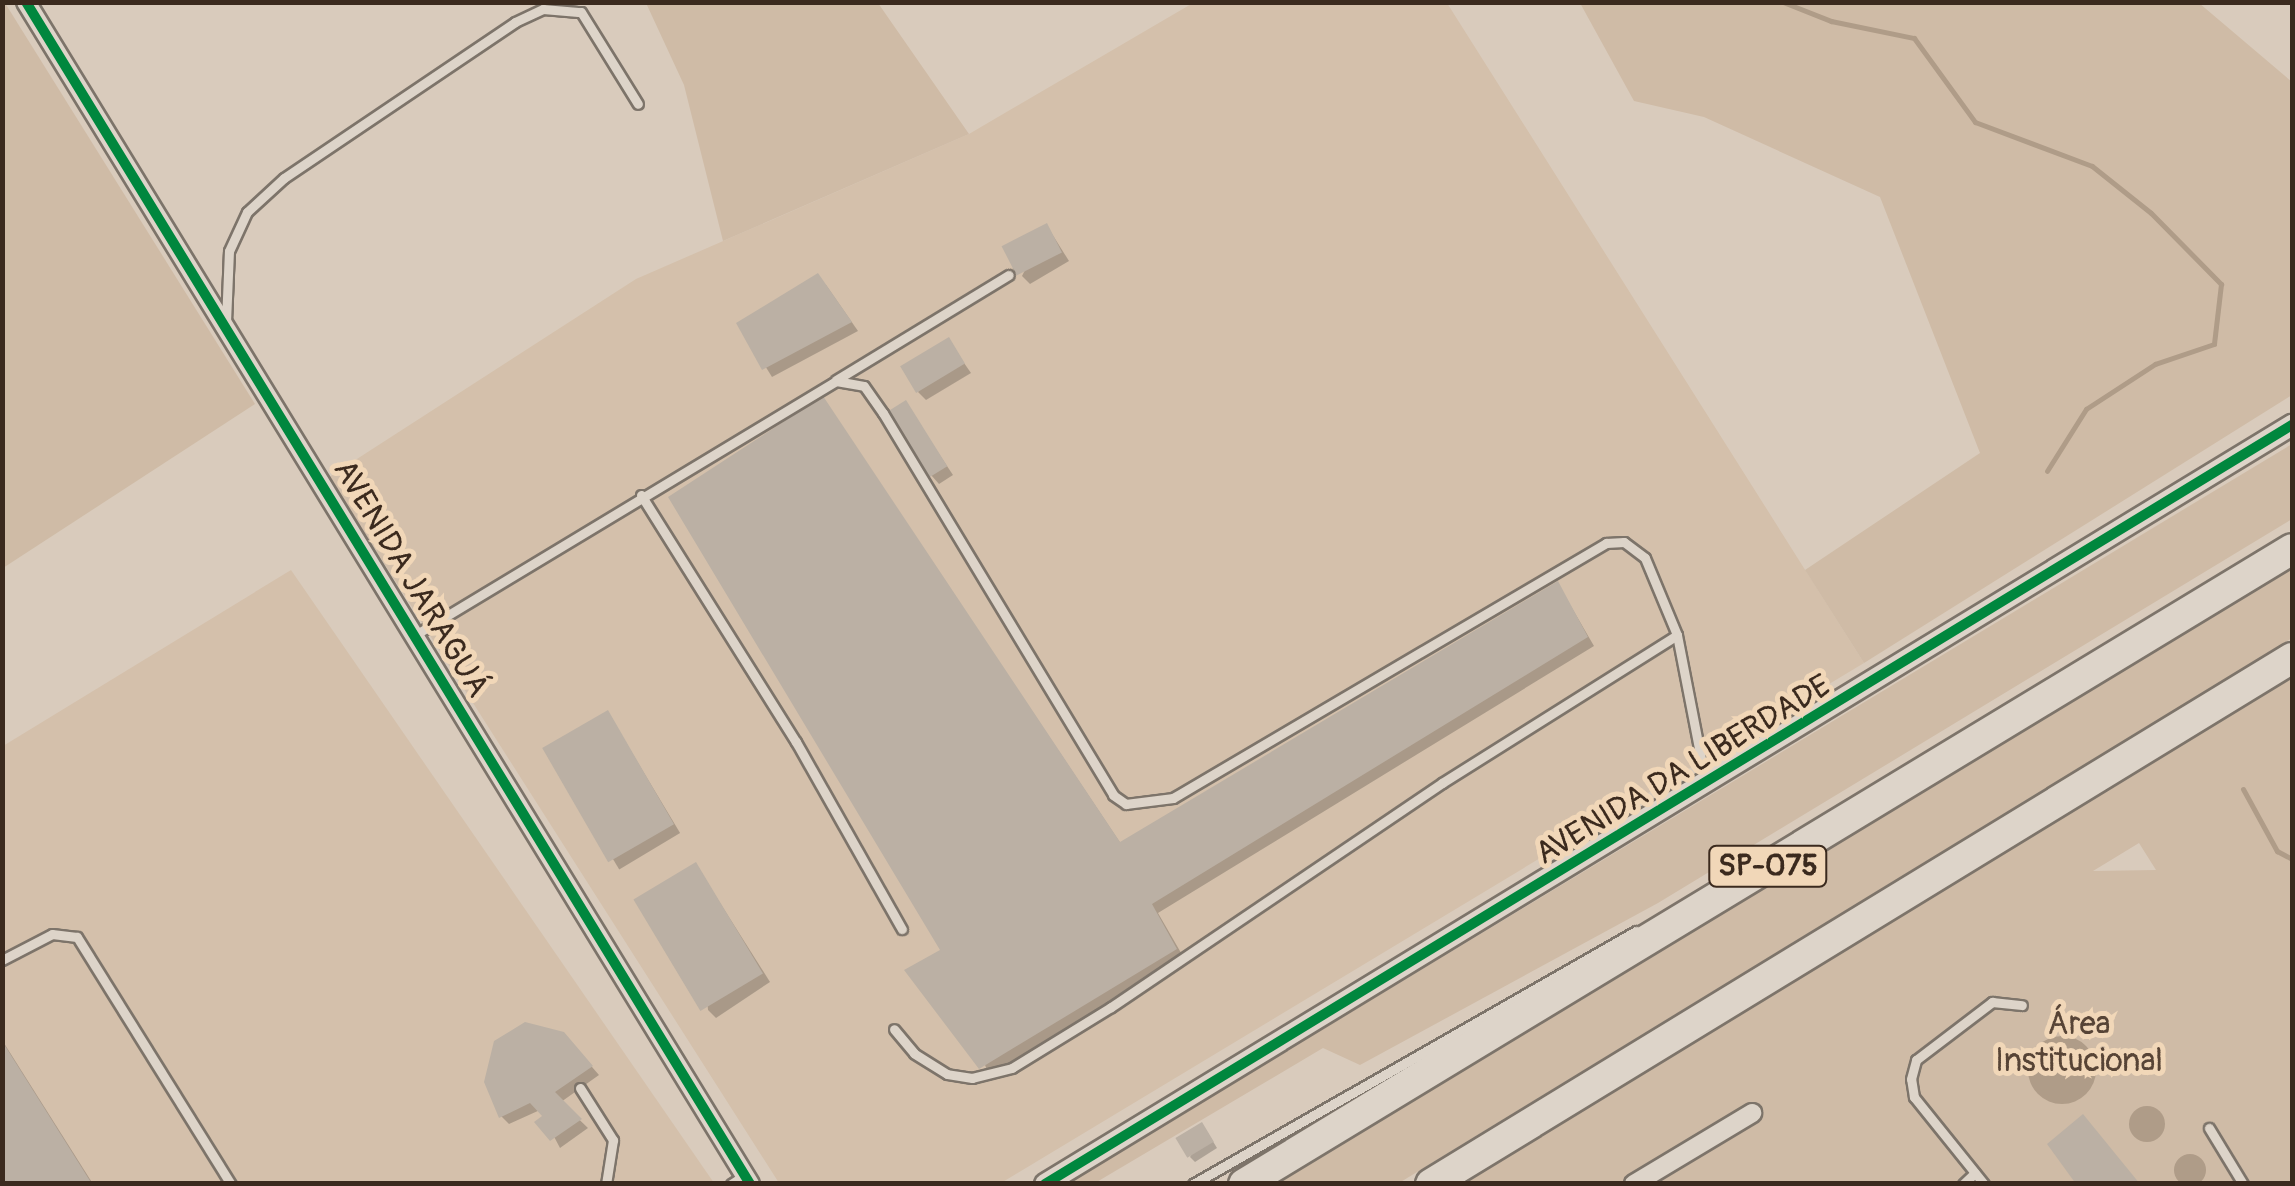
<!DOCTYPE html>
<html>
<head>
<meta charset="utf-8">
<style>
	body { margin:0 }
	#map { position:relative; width:2295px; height:1186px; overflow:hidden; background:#d9cbbc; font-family:Pangolin,sans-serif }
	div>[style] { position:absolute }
	.built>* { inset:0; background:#d4c0ab }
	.green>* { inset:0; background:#cfbba6 }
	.water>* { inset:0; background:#af9c88 }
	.round { border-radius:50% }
	.shadow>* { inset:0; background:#0003; transform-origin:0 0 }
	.stream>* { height:5px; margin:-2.5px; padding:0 2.5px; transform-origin:2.5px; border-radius:2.5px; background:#af9c88 }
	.building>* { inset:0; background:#bbb0a4; transform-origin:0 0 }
	.roads { filter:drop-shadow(2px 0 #7d746a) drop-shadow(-2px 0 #7d746a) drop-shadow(0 2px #7d746a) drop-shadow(0 -2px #7d746a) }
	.service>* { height:9px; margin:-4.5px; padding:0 4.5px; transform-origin:4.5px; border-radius:4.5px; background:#ddd4c9 }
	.minor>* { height:18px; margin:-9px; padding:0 9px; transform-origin:9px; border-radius:9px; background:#ddd4c9 }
	.tertiary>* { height:20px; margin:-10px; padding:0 10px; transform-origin:10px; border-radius:10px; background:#ddd4c9 }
	.motorway>* { height:30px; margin:-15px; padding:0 15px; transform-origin:15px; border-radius:15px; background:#ddd4c9 }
	.cycleway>* { height:10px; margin:-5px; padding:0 5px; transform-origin:5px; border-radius:5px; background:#00873e }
	span { translate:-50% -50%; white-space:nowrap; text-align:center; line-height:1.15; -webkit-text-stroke:10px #f1d7b8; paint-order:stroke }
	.shield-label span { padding:2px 8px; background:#f1d7b8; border:2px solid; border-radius:8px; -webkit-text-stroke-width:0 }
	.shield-label { font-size:30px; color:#3b2a1e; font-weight:700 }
	.street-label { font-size:32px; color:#3b2a1e }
	.park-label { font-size:32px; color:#574436 }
	.frame { position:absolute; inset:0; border:5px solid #3b2a1e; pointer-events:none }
</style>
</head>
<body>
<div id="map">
	<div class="built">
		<div style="clip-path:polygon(1193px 3px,1447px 3px,1864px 663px,1001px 1183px,779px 1183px,329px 477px,636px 279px,969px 134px)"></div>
		<div style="clip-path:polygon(291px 570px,714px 1183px,3px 1184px,3px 746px)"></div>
	</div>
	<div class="green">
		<div style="clip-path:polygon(5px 3px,255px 404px,3px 568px,2px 3px)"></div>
		<div style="clip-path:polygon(646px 3px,878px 3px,969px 134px,723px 241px,684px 85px)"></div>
		<div style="clip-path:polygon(1580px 3px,2199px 3px,2292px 82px,2292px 395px,1864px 663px,1805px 570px,1980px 453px,1880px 197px,1704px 117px,1634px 101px)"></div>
		<div style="clip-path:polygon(2292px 444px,2292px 519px,1658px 903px,1360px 1065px,1323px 1048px,1095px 1183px,1068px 1183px)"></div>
		<div style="clip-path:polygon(2292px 559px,2292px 638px,1399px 1183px,1265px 1184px)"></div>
		<div style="clip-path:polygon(evenodd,2292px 678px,2292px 1183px,1462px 1183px,2292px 678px,2139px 843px,2156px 870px,2093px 871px,2139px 843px)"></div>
	</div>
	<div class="water">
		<div class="round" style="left:2028px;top:1036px;width:68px;height:68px"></div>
		<div class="round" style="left:2129px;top:1106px;width:36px;height:36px"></div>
		<div class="round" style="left:2174px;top:1154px;width:32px;height:32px"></div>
	</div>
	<div class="shadow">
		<div style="clip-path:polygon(1047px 226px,1069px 261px,1030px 284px,1022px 276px)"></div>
		<div style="clip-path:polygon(826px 285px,858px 331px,772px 377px,739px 324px)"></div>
		<div style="clip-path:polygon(948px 340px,971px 373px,926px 400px,918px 392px)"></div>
		<div style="clip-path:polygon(823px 399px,1121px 844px,1558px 584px,1594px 646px,1158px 913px,1184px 958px,989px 1076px,944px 951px)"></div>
		<div style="clip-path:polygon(905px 403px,953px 475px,939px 484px,931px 475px)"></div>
		<div style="left:608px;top:713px;width:140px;height:71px;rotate:59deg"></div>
		<div style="clip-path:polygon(696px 865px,770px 982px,716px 1018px,708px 1010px)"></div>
		<div style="clip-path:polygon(2px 1040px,93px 1184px,2px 1184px)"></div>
		<div style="clip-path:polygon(572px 1044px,599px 1075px,561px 1102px,588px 1128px,560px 1148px,540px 1110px,509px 1124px,501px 1116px)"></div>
		<div style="clip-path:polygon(1206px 1130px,1217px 1148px,1195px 1162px,1190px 1157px)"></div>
	</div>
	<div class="stream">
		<div style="left:1783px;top:2px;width:52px;rotate:21.6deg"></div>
		<div style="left:1831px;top:21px;width:85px;rotate:11.6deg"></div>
		<div style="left:1914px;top:38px;width:104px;rotate:54deg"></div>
		<div style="left:1975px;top:122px;width:125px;rotate:20.6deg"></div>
		<div style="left:2092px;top:166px;width:75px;rotate:38.5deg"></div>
		<div style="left:2151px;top:213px;width:100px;rotate:45.4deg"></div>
		<div style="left:2221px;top:284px;width:60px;rotate:96.7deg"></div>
		<div style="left:2214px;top:344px;width:62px;rotate:161.3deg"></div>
		<div style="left:2155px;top:364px;width:82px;rotate:146.9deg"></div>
		<div style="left:2086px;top:409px;width:73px;rotate:122.2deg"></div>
		<div style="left:2243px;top:789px;width:71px;rotate:61.3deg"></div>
		<div style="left:2277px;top:851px;width:17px;rotate:28deg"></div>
	</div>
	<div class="building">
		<div style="left:1047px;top:223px;width:33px;height:51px;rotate:63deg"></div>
		<div style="clip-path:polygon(818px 273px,852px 322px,762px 370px,736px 323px)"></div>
		<div style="left:949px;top:337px;width:31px;height:57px;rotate:59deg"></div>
		<div style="clip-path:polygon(823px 396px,1120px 842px,1558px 581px,1588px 637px,1152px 904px,1177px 949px,979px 1069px,904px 970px,940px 950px,668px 497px)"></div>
		<div style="left:906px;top:400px;width:78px;height:22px;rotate:58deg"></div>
		<div style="left:608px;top:710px;width:132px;height:76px;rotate:60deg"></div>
		<div style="left:696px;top:862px;width:130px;height:73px;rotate:59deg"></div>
		<div style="clip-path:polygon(525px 1022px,564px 1032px,593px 1066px,555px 1092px,582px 1119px,550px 1141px,534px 1122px,542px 1116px,530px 1103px,499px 1118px,484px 1082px,494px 1041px)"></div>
		<div style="clip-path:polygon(2px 1041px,92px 1184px,2px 1184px)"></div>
		<div style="clip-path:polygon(2083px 1114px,2140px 1184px,2076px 1184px,2047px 1144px)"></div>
		<div style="left:1202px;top:1122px;width:23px;height:31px;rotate:59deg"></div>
	</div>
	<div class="roads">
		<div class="service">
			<div style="left:226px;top:322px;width:71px;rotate:-87.6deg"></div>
			<div style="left:229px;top:251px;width:43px;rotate:-65.2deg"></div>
			<div style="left:247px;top:212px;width:50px;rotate:-42.6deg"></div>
			<div style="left:284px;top:178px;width:279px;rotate:-34deg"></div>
			<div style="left:515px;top:22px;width:31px;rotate:-25deg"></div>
			<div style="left:543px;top:9px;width:38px;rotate:5deg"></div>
			<div style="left:581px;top:12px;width:108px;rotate:58.2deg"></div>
			<div style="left:836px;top:380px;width:202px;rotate:-31.3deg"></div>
			<div style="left:641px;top:495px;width:292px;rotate:57.9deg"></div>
			<div style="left:796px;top:742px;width:215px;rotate:60.5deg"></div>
			<div style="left:415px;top:635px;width:492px;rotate:-31.1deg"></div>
			<div style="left:836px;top:381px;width:28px;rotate:10deg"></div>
			<div style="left:864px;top:386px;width:33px;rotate:55deg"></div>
			<div style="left:883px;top:413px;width:446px;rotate:58.9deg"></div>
			<div style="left:1113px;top:795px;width:16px;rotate:35deg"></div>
			<div style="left:1126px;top:804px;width:47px;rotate:-7.3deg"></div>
			<div style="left:1173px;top:798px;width:503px;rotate:-30.49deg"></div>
			<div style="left:1606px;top:543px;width:18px;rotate:-3deg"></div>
			<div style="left:1624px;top:542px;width:26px;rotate:37deg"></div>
			<div style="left:1645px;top:558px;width:83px;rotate:67.4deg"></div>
			<div style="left:1677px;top:635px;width:278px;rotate:147.8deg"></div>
			<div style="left:1442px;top:783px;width:400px;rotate:145.9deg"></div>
			<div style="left:1111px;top:1007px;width:116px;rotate:148.4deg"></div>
			<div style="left:1012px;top:1068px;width:41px;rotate:166deg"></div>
			<div style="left:972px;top:1078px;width:25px;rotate:-171deg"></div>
			<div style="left:947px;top:1074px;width:39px;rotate:-148deg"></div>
			<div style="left:914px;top:1053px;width:31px;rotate:-130deg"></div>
			<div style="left:1677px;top:635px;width:147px;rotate:79deg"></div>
			<div style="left:2px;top:960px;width:56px;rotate:-27.5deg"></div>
			<div style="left:52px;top:934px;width:25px;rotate:7deg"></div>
			<div style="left:77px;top:937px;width:291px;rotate:58.1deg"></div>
			<div style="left:580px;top:1088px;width:62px;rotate:57.6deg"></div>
			<div style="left:613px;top:1140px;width:45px;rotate:99deg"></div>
			<div style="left:2209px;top:1128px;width:66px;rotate:58.7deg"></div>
			<div style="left:731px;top:1184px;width:17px;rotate:-33deg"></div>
			<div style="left:1193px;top:1184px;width:510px;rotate:-29.73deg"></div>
			<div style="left:1963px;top:1184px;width:16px;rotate:-43deg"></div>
			<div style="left:1984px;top:1184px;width:112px;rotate:-128.8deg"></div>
			<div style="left:1914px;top:1097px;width:18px;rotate:-99deg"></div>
			<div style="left:1911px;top:1079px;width:20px;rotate:-75deg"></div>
			<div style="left:1916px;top:1060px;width:96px;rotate:-37.3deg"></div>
			<div style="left:1992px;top:1002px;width:30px;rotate:6deg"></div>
		</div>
		<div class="minor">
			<div style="left:26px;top:2px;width:1386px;rotate:58.51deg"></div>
			<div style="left:1634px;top:1184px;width:138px;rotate:-31deg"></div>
		</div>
		<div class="tertiary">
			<div style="left:1045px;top:1184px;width:1460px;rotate:-31.33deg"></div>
		</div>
		<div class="motorway">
			<div style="left:1244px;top:1184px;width:1225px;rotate:-31.21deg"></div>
			<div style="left:1431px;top:1184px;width:1009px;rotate:-31.42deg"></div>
		</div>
	</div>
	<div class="cycleway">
		<div style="left:26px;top:2px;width:1386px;rotate:58.51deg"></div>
		<div style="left:1045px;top:1184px;width:1460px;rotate:-31.33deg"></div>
	</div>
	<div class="shield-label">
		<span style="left:1768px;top:866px">SP-075</span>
	</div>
	<div class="street-label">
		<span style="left:411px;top:579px;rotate:59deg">AVENIDA JARAGUÁ</span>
		<span style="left:1683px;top:770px;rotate:-31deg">AVENIDA DA LIBERDADE</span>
	</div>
	<div class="park-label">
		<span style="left:2079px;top:1043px">Área<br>Institucional</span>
	</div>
	<div class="frame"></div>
</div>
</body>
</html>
